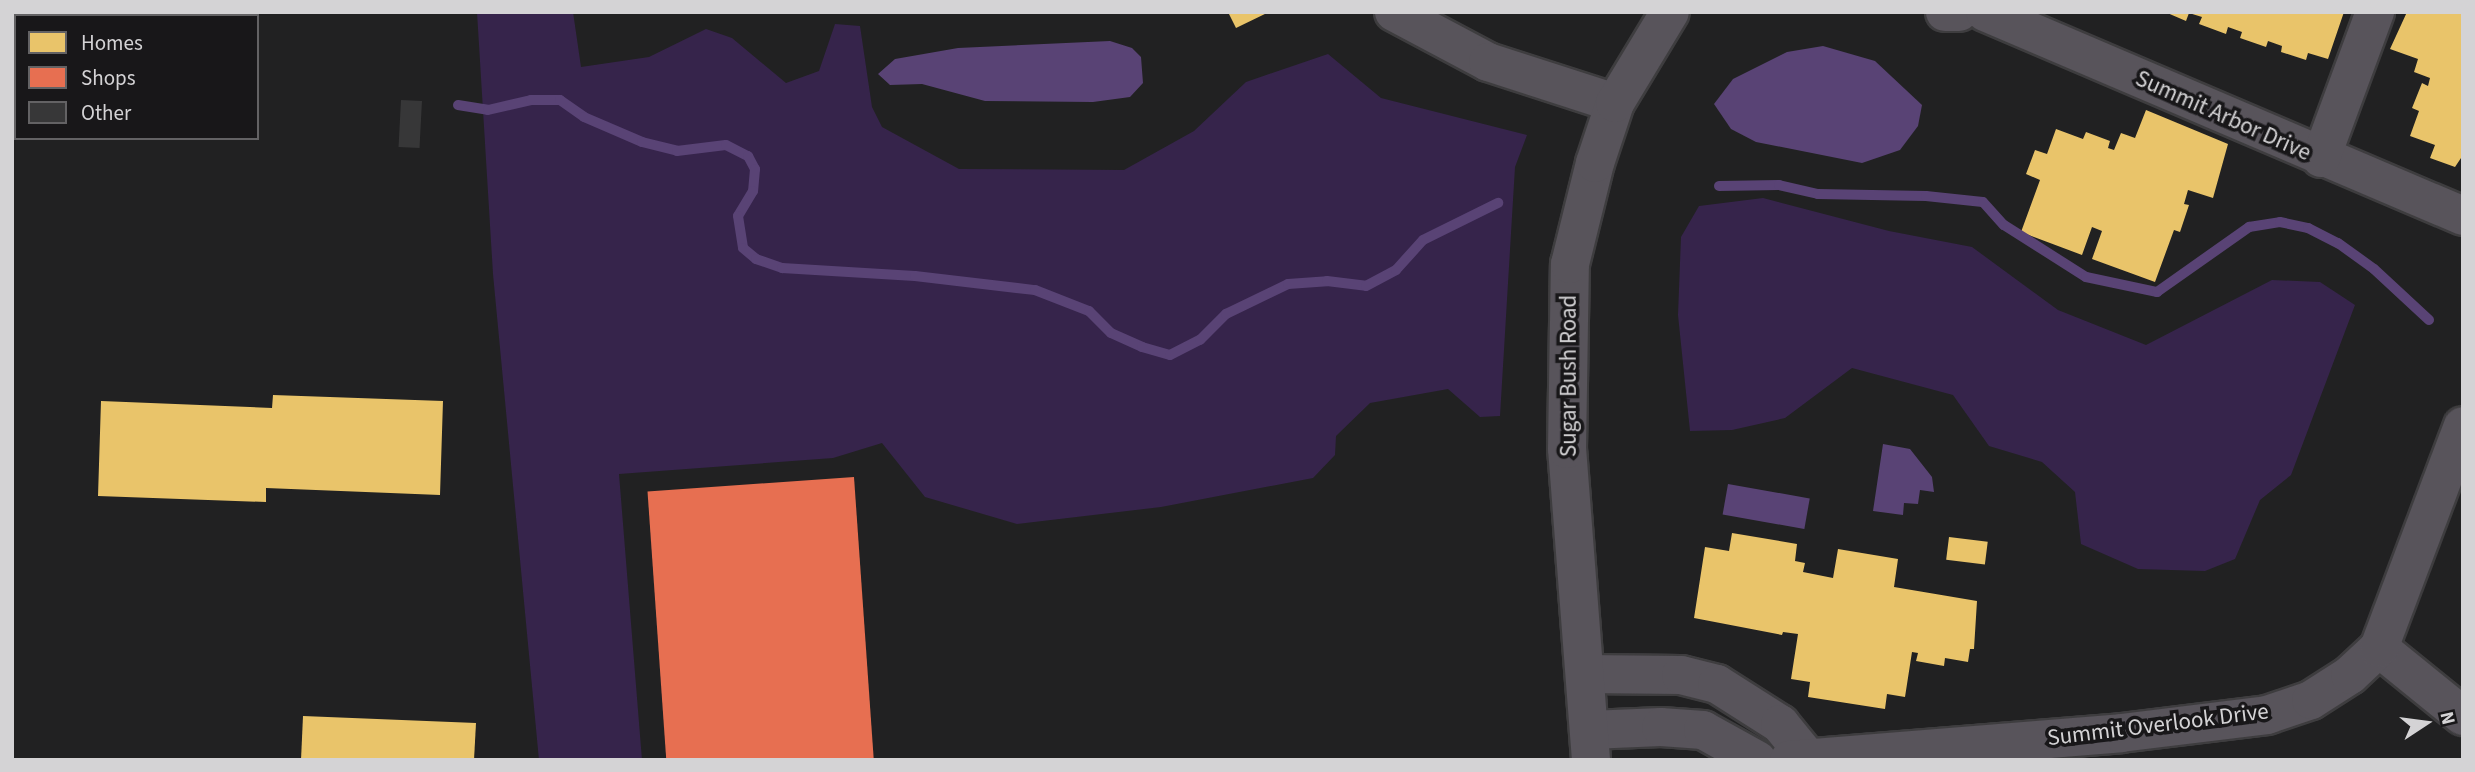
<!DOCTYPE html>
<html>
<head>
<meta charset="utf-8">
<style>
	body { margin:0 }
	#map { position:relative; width:2475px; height:772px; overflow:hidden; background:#212122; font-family:"Source Sans 3",sans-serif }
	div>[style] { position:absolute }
	.green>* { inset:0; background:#36244b }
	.water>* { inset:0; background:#594375; transform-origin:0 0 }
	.homes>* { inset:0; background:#e9c46a; transform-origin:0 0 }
	.shops>* { inset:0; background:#e76f51; transform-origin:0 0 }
	.stream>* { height:10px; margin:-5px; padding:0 5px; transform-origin:5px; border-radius:5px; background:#594375 }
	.building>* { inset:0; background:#373738; transform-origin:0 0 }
	.roads { filter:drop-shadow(2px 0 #3e3d3f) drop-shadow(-2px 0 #3e3d3f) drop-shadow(0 2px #3e3d3f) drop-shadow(0 -2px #3e3d3f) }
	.minor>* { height:38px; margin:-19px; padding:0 19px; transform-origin:19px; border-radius:19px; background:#58545b }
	span { translate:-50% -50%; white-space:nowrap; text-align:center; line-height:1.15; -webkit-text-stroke:7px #181719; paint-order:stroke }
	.street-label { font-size:23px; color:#d4d3d5 }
	.frame { position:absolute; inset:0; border:14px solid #d4d3d5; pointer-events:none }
	.legend { position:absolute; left:14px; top:14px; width:245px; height:126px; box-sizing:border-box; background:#181719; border:2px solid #636264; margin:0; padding:9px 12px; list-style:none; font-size:21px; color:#d4d3d5 }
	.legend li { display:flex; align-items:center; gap:14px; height:35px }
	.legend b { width:35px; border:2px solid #636264 }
	.north { position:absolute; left:2391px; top:688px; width:70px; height:70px; -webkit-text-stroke:5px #181719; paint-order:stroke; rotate:77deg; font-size:19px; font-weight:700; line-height:28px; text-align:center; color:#d4d3d5 }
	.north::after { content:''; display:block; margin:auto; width:24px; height:32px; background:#d4d3d5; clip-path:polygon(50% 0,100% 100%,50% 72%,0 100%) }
</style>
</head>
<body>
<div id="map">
	<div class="green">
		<div style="clip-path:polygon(477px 12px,573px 12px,581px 67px,649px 57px,706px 29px,732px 38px,786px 83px,819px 71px,835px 24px,860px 26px,872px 107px,882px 127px,959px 169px,1124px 170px,1194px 131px,1246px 82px,1328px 54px,1381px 98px,1527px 135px,1515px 167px,1500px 416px,1480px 417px,1448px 389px,1370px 403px,1336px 436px,1335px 455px,1313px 478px,1161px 507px,1017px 524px,925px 497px,882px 443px,833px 458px,619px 474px,642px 760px,539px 760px,493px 274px)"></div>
		<div style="clip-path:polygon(1763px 198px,1889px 231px,1972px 247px,2058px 310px,2146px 345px,2272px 280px,2320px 282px,2355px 305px,2291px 475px,2260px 500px,2235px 559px,2205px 571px,2138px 569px,2081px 544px,2075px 492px,2042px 462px,1989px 446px,1953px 395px,1852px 368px,1785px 418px,1732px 430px,1690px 431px,1678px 315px,1681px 237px,1699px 206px)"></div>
	</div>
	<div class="water">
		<div style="clip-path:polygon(1110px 41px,1132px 48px,1141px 57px,1143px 83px,1130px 97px,1093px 102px,985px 101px,922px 84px,890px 85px,878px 74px,895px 59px,958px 48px)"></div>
		<div style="clip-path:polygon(1823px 46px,1875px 61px,1922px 105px,1918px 126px,1900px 150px,1862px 163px,1756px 142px,1731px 129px,1714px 104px,1733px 79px,1787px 52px)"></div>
		<div style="clip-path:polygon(1883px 444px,1910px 449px,1932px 477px,1934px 492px,1920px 490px,1918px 504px,1904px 503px,1903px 515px,1873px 511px)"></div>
		<div style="left:1728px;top:484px;width:83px;height:31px;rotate:10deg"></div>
	</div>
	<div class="homes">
		<div style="clip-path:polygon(1228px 12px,1269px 12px,1236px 28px)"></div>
		<div style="clip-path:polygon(2165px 12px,2344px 12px,2328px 59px,2308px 53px,2306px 60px,2281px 52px,2282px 46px,2268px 41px,2266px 47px,2240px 38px,2242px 32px,2228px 27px,2226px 34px,2199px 24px,2202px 17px,2189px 13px,2186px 21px)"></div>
		<div style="clip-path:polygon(2407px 12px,2463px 12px,2463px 155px,2455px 167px,2430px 158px,2435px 145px,2410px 136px,2419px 111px,2412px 108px,2422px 83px,2428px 86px,2430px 78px,2414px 72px,2418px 59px,2390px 49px)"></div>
		<div style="clip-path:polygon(2146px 110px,2228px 144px,2213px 198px,2188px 190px,2184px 204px,2189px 205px,2180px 232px,2174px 230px,2155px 282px,2092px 259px,2102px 231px,2092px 227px,2082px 255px,2021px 232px,2040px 180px,2026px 174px,2035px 150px,2047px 154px,2056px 129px,2083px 139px,2086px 132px,2110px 141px,2108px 148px,2114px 150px,2121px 133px,2135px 138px)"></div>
		<div style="clip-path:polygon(273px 395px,443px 401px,440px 495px,266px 488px,266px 502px,98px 496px,101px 401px,272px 408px)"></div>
		<div style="clip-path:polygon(1732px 533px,1797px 544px,1795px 561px,1805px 563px,1803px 572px,1833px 578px,1838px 549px,1898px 559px,1894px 587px,1977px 601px,1974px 649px,1970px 649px,1968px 662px,1945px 658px,1944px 666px,1916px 661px,1918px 653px,1912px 652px,1905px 697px,1887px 694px,1885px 709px,1808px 697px,1810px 682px,1791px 679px,1798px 634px,1783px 632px,1782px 635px,1694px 618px,1705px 547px,1729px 551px)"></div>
		<div style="left:1949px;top:537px;width:39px;height:23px;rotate:7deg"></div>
		<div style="clip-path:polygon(303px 716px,476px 723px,474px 760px,301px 760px)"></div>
	</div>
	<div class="shops">
		<div style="left:854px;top:477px;width:284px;height:207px;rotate:86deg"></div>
	</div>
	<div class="stream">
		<div style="left:458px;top:105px;width:30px;rotate:9deg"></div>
		<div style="left:488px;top:110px;width:44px;rotate:-13.1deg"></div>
		<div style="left:531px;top:100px;width:29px"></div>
		<div style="left:560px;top:100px;width:29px;rotate:35deg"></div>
		<div style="left:584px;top:117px;width:63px;rotate:23.3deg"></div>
		<div style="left:642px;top:142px;width:36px;rotate:14deg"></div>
		<div style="left:677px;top:151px;width:49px;rotate:-7deg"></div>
		<div style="left:726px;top:145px;width:25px;rotate:27deg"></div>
		<div style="left:748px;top:156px;width:15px;rotate:62deg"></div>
		<div style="left:755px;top:169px;width:22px;rotate:95deg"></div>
		<div style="left:753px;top:191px;width:29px;rotate:121deg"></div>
		<div style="left:738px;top:216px;width:32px;rotate:81deg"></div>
		<div style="left:743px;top:248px;width:17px;rotate:40deg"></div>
		<div style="left:756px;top:259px;width:28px;rotate:19deg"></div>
		<div style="left:782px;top:268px;width:133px;rotate:3.4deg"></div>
		<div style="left:915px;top:276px;width:121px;rotate:6.7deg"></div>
		<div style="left:1035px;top:290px;width:58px;rotate:21.3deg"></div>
		<div style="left:1089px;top:311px;width:31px;rotate:45deg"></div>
		<div style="left:1111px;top:333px;width:34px;rotate:24deg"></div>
		<div style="left:1142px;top:347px;width:29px;rotate:16deg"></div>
		<div style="left:1170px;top:355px;width:34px;rotate:-27deg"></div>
		<div style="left:1200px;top:340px;width:37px;rotate:-45deg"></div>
		<div style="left:1226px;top:314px;width:69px;rotate:-25.8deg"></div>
		<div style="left:1288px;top:284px;width:39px;rotate:-4deg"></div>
		<div style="left:1327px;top:281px;width:39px;rotate:7deg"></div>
		<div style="left:1366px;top:286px;width:34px;rotate:-28deg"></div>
		<div style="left:1396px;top:270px;width:40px;rotate:-48deg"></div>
		<div style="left:1423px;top:240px;width:84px;rotate:-26.3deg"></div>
		<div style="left:1719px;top:186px;width:60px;rotate:-1deg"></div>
		<div style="left:1779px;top:185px;width:40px;rotate:13deg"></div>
		<div style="left:1818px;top:194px;width:108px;rotate:1.1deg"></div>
		<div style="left:1926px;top:196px;width:57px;rotate:6deg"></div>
		<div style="left:1983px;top:202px;width:31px;rotate:48deg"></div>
		<div style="left:2004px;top:225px;width:97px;rotate:32.4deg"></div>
		<div style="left:2086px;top:277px;width:73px;rotate:11.9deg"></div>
		<div style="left:2157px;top:292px;width:113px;rotate:-35.2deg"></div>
		<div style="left:2249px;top:227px;width:31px;rotate:-9deg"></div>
		<div style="left:2280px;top:222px;width:29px;rotate:12deg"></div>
		<div style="left:2308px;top:228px;width:34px;rotate:27deg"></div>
		<div style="left:2338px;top:243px;width:44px;rotate:35.8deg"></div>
		<div style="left:2374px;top:269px;width:75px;rotate:42.8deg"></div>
	</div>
	<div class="building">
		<div style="left:401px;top:100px;width:21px;height:47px;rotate:3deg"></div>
	</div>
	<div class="roads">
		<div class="minor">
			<div style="left:1394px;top:12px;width:106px;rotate:28deg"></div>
			<div style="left:1488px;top:62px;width:133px;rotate:17.9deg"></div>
			<div style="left:1945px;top:12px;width:14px"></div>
			<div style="left:1985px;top:12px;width:520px;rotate:23.11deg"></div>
			<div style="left:2321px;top:158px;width:156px;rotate:-69.7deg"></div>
			<div style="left:2379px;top:648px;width:108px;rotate:39deg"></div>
			<div style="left:1585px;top:674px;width:96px;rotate:0.6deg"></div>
			<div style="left:1681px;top:675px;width:37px;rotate:14deg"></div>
			<div style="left:1717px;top:684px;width:75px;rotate:32.4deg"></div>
			<div style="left:1780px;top:724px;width:41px;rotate:50.9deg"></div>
			<div style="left:1590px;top:730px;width:71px;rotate:-2.4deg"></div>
			<div style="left:1661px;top:727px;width:42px;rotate:4.1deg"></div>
			<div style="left:1703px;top:730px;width:62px;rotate:29.1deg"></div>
			<div style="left:1591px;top:760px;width:312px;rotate:-94.4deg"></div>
			<div style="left:1567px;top:449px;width:185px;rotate:-89.1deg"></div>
			<div style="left:1570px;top:264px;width:104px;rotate:-76.1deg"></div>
			<div style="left:1595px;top:163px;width:63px;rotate:-71.6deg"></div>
			<div style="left:1615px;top:103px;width:106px;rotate:-58.9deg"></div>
			<div style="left:1789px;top:760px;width:333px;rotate:-4.6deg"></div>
			<div style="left:2121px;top:733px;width:147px;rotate:-7deg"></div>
			<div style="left:2267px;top:715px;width:46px;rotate:-18.8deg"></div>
			<div style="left:2311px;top:700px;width:46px;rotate:-32.7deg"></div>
			<div style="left:2350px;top:675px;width:40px;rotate:-43deg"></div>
			<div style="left:2379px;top:648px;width:237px;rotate:-69.3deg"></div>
		</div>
	</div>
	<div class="street-label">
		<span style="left:2223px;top:116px;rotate:24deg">Summit Arbor Drive</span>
		<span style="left:1569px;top:376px;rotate:-90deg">Sugar Bush Road</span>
		<span style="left:2158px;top:725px;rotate:-7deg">Summit Overlook Drive</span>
	</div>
	<div class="frame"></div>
	<ul class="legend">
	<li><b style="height:19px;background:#e9c46a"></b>Homes</li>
	<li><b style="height:19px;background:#e76f51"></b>Shops</li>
	<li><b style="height:19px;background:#373738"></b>Other</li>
	</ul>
	<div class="north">N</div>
</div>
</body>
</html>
